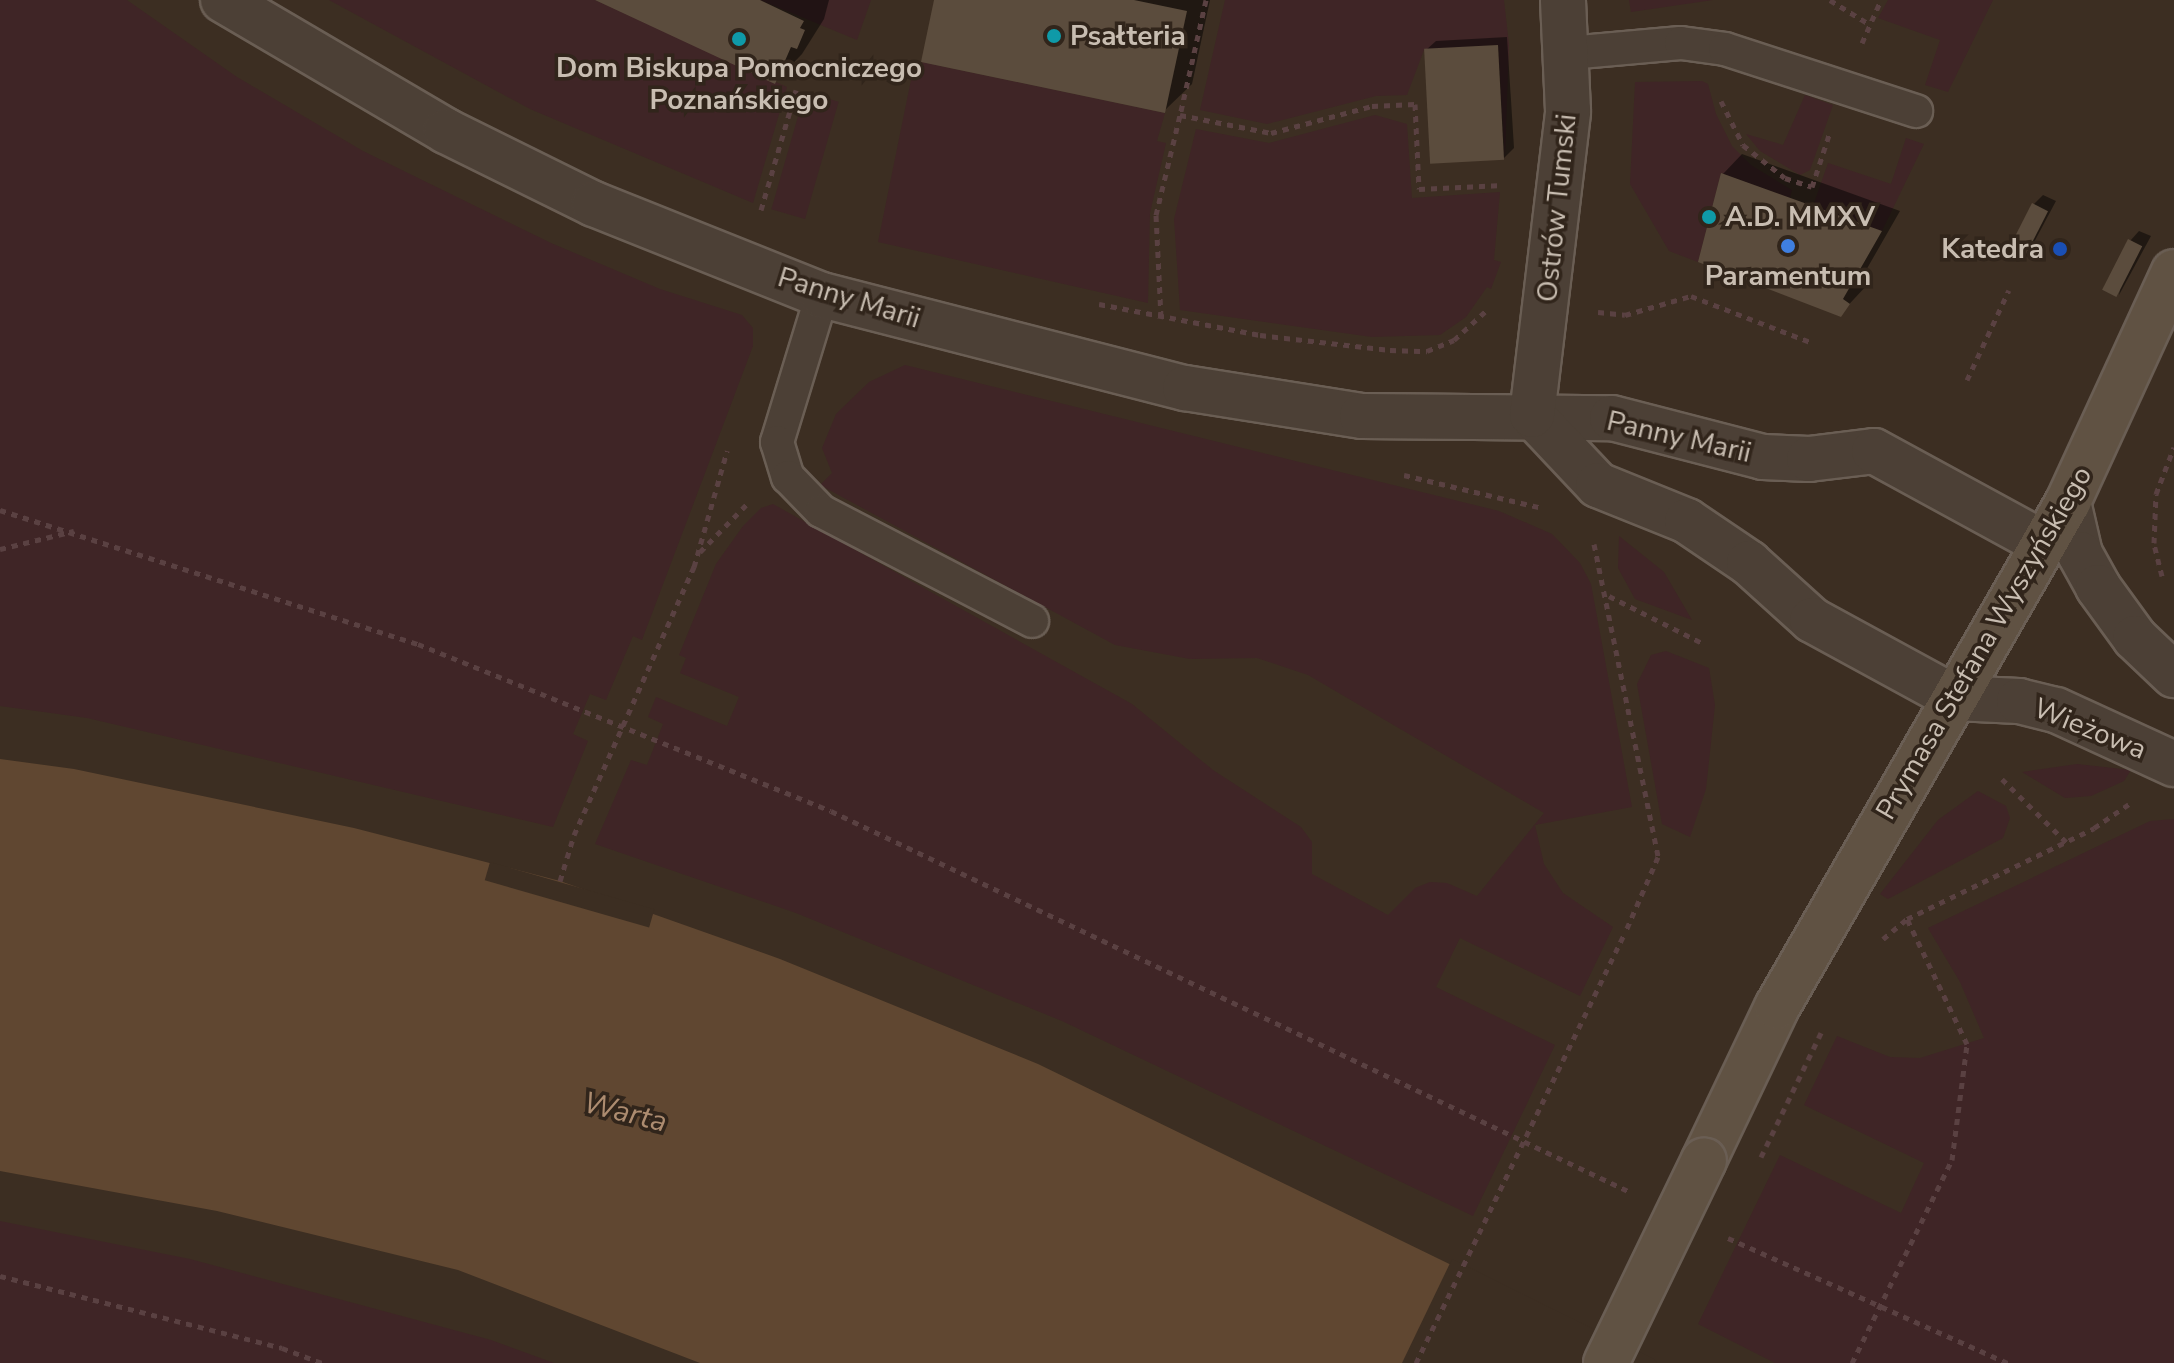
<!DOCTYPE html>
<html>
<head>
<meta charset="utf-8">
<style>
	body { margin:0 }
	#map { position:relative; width:2174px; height:1363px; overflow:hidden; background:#3c2e22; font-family:"Nunito Sans",sans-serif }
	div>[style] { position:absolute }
	.green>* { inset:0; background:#3f2526; transform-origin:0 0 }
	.water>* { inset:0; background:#604731 }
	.pier>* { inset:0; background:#3c2e22; transform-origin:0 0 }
	.shadow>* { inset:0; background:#0007 }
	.building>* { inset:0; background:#5b4c3d; transform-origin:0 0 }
	.path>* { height:5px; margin-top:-2.5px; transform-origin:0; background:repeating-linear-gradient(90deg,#5a4142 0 6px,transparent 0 12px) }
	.roads { filter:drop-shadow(2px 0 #6a5e54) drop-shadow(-2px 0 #6a5e54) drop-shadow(0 2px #6a5e54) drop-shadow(0 -2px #6a5e54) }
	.lane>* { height:32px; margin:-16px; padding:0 16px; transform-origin:16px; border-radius:16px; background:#4c4036 }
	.street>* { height:44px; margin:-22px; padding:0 22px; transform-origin:22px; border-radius:22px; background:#4c4036 }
	.secondary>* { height:44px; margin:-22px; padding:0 22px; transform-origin:22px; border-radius:22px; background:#605243 }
	.path-bridge>* { height:5px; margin-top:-2.5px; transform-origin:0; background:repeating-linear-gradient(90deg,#5a4142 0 6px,transparent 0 12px) }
	.bridges { filter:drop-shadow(2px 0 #6a5e54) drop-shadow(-2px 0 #6a5e54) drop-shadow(0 2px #6a5e54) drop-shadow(0 -2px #6a5e54) }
	.secondary-bridge>* { height:44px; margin:-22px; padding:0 22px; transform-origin:22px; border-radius:22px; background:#605243 }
	.dots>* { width:22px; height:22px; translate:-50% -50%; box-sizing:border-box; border:4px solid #31251b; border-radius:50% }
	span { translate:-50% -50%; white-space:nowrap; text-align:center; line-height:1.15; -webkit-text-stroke:7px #31251b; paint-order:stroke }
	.poi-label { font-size:28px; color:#c8bdb1; font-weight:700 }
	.left { translate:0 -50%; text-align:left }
	.right { translate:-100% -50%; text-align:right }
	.street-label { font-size:28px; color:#c8bdb1 }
	.water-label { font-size:30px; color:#ad8c70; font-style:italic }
</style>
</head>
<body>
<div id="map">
	<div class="green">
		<div style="clip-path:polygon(0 0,127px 0,237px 77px,363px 151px,551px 243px,660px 289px,742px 315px,753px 328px,753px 346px,642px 640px,633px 636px,606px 700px,590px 694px,573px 734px,588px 741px,553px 827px,87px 718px,0 706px)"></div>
		<div style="clip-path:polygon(329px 0,595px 0,787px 87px,753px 203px,530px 109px)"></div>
		<div style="clip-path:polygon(760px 0,871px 0,857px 40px)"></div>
		<div style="clip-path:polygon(1225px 0,1504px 0,1509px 44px,1505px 160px,1498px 45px,1424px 50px,1407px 95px,1376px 96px,1267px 124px,1200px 110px)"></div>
		<div style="clip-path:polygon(1629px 0,1713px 0,1631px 12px)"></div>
		<div style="clip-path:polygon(1888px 0,1993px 0,1948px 92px,1925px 85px,1940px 40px,1878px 18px)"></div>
		<div style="clip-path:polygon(921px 62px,1165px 113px,1157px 141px,1166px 143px,1150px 213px,1148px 303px,878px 242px,913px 70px)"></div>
		<div style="clip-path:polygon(1702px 81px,1708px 84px,1716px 114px,1732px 146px,1751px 165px,1792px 190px,1790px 198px,1721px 173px,1698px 262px,1669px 251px,1630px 184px,1635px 82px)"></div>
		<div style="left:805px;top:92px;width:35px;height:122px;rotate:16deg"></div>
		<div style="clip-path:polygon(1805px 95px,1833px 105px,1810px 170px,1800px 175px,1760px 151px,1746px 134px,1783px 145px)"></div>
		<div style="clip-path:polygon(1375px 115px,1407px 124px,1412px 198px,1500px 192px,1494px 260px,1501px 262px,1491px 289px,1487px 287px,1466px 317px,1440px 335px,1372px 337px,1180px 310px,1174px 219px,1196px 129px,1269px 143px)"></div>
		<div style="clip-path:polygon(1906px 138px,1924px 144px,1882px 231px,1813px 206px,1828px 163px,1891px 184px)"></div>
		<div style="clip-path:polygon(905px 365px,1499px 511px,1552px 534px,1580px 563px,1591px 584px,1632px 807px,1535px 825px,1544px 864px,1563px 893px,1613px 927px,1580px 996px,1460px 938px,1436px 987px,1555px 1045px,1473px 1216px,1062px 1021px,796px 913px,595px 844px,631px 760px,647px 765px,663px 724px,648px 717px,656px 697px,727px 726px,739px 697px,680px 673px,686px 658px,679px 655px,716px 564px,743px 526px,761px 508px,773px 504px,1132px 704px,1213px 770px,1301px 827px,1312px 842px,1312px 874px,1388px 915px,1415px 888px,1430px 882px,1447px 883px,1477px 896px,1544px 813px,1308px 675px,1257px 658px,1190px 659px,1115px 645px,820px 485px,832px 473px,822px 448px,836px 414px,869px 382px)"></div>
		<div style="clip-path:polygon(1619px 536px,1664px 572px,1692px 620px,1635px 599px,1618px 568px)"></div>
		<div style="clip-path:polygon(1666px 651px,1709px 668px,1715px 705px,1706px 789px,1690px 837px,1662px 824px,1637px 684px,1651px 655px)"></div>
		<div style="clip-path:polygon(2077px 764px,2131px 770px,2124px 781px,2091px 796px,2065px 798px,2022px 772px)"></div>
		<div style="clip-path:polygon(1978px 791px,2006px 806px,2010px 818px,2003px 838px,1888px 899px,1880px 894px,1938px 820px)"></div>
		<div style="clip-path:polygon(2174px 819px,2174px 1363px,1775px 1363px,1698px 1324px,1780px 1155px,1901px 1213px,1924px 1163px,1804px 1105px,1837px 1036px,1890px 1057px,1920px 1058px,1984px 1038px,1960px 982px,1928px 928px,2150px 821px)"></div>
		<div style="clip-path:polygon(0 1221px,190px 1259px,491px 1340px,554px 1363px,0 1363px)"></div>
	</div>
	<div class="water">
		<div style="clip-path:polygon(0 759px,74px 769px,354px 828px,560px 881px,780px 959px,1038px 1064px,1653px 1363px,700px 1363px,458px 1270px,217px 1211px,0 1171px)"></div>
	</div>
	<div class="pier">
		<div style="left:490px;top:862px;width:171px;height:19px;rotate:16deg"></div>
		<div style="clip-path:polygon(1452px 1259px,1654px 1359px,1657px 1363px,1402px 1363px)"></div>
	</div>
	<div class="shadow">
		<div style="clip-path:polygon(605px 0,829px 0,824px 19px,802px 54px,775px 82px)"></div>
		<div style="clip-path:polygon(936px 0,1210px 0,1192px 84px,1164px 111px)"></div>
		<div style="clip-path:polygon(1507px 37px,1514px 148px,1504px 158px,1426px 50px,1436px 41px)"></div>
		<div style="clip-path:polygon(1742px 154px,1900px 211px,1861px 279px,1868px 284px,1840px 314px,1700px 260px,1723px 174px)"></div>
		<div style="clip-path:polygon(2043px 195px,2056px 201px,2025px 259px,2033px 205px)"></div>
		<div style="clip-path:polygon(2139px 231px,2151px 236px,2119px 295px,2130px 241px)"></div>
	</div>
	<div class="building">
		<div style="clip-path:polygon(595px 0,760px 0,804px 21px,800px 28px,805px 30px,797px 49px,791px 47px,775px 84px)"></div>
		<div style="clip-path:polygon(934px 0,1134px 0,1187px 11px,1165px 113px,921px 62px)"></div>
		<div style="left:1498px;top:45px;width:115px;height:74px;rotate:87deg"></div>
		<div style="clip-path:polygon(1721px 173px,1882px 231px,1843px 299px,1850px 304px,1841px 317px,1698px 262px)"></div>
		<div style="left:2032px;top:203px;width:18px;height:56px;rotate:27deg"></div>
		<div style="left:2128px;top:239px;width:16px;height:57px;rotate:27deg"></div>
	</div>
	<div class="path">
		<div style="left:1206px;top:0;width:118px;rotate:102.7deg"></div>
		<div style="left:1180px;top:115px;width:93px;rotate:11.2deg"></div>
		<div style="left:1271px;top:133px;width:105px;rotate:-15deg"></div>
		<div style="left:1372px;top:106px;width:43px;rotate:-2.7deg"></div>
		<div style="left:1415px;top:104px;width:85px;rotate:87.3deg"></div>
		<div style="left:1419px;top:189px;width:84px;rotate:-2.7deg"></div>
		<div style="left:1830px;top:0;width:46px;rotate:31.6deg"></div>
		<div style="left:1862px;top:43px;width:47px;rotate:-66.2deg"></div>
		<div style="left:1721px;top:101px;width:49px;rotate:63.4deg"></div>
		<div style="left:1743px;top:145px;width:53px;rotate:38.2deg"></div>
		<div style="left:1785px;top:178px;width:28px;rotate:18deg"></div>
		<div style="left:1812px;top:187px;width:55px;rotate:-71.9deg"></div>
		<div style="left:761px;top:210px;width:125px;rotate:-73.7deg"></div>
		<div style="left:1099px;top:304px;width:164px;rotate:10.9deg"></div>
		<div style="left:1260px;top:335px;width:131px;rotate:6.6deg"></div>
		<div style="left:1390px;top:350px;width:37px;rotate:2deg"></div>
		<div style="left:1427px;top:351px;width:29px;rotate:-22deg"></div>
		<div style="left:1454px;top:340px;width:45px;rotate:-42.3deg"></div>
		<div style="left:1598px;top:312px;width:27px;rotate:6deg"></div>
		<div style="left:1625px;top:315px;width:69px;rotate:-16.1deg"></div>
		<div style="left:1691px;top:296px;width:131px;rotate:21.1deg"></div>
		<div style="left:1161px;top:317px;width:102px;rotate:-92.8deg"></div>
		<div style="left:1156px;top:215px;width:103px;rotate:-76.5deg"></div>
		<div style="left:1967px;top:380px;width:99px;rotate:-65deg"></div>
		<div style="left:1404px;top:475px;width:142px;rotate:13.4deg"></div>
		<div style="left:0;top:510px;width:439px;rotate:17.8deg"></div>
		<div style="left:418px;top:644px;width:445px;rotate:22deg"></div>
		<div style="left:831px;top:811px;width:883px;rotate:25.49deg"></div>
		<div style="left:1594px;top:544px;width:319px;rotate:78.4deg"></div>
		<div style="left:1658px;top:857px;width:83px;rotate:113.5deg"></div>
		<div style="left:0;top:549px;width:76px;rotate:-13.7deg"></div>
		<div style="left:700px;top:552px;width:66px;rotate:-45.6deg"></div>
		<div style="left:2162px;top:576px;width:34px;rotate:-104deg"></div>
		<div style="left:2154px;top:543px;width:49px;rotate:-87.7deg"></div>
		<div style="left:2156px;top:494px;width:50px;rotate:-69deg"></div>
		<div style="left:1609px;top:596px;width:104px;rotate:26.8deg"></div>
		<div style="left:2002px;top:779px;width:90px;rotate:44.5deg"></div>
		<div style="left:560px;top:881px;width:48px;rotate:-73.1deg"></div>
		<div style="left:574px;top:835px;width:294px;rotate:-65.9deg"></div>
		<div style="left:694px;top:567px;width:121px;rotate:-74.1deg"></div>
		<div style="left:1883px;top:939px;width:31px;rotate:-40deg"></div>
		<div style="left:1907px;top:919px;width:208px;rotate:-25.9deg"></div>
		<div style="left:2094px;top:828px;width:42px;rotate:-34.4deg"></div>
		<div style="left:1728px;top:1238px;width:307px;rotate:24.1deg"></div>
		<div style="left:0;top:1276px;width:291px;rotate:14.3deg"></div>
		<div style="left:282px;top:1348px;width:43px;rotate:20.6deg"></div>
		<div style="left:1852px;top:1363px;width:226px;rotate:-63.8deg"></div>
		<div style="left:1952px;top:1160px;width:117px;rotate:-82.6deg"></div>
		<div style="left:1967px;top:1044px;width:139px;rotate:-115.6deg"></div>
	</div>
	<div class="roads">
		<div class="lane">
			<div style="left:1569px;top:53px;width:112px;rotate:-5.1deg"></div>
			<div style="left:1681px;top:43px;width:44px;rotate:7.8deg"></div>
			<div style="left:1725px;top:49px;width:201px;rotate:18deg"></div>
			<div style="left:822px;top:295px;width:154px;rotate:107deg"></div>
			<div style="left:777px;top:442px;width:37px;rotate:73deg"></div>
			<div style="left:788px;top:477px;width:47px;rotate:45.9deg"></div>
			<div style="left:821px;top:511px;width:238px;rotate:27.5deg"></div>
		</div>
		<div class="street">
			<div style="left:223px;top:0;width:259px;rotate:30.4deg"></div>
			<div style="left:446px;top:131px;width:165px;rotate:26.3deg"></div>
			<div style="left:594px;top:204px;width:245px;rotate:21.8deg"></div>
			<div style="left:822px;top:295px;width:375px;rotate:14.4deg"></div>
			<div style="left:1185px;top:388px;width:179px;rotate:9deg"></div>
			<div style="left:1362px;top:416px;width:250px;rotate:0.5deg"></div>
			<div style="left:1612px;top:418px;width:156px;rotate:14.5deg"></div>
			<div style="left:1763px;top:457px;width:46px;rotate:2.5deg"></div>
			<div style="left:1809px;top:459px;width:65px;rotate:-7deg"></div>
			<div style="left:1874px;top:451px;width:192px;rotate:28.6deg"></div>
			<div style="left:1532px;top:415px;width:96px;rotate:46.7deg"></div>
			<div style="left:1598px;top:485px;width:96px;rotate:22deg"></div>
			<div style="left:1687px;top:521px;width:75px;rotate:34.1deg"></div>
			<div style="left:1749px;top:563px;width:85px;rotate:42.1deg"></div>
			<div style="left:1812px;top:620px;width:163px;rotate:28.6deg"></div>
			<div style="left:1955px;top:698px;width:64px;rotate:2.7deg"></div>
			<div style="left:2019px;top:701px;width:38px;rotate:14deg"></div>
			<div style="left:2056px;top:710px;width:130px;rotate:24.6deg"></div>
			<div style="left:1532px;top:415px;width:306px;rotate:-83.2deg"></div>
			<div style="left:1568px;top:111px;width:111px;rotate:-92.6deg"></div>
			<div style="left:2068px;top:502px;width:53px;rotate:77deg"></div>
			<div style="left:2080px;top:554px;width:38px;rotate:61deg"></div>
			<div style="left:2098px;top:587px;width:63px;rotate:54deg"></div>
			<div style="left:2135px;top:638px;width:54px;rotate:43.5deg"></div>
		</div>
		<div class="secondary">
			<div style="left:1704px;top:1160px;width:170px;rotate:-64.5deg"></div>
			<div style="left:1777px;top:1007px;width:583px;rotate:-60.05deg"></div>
			<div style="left:2068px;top:502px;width:253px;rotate:-65.3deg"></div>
		</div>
	</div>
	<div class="path-bridge">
		<div style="left:1761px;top:1157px;width:142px;rotate:-64.2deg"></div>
		<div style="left:1416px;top:1363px;width:478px;rotate:-64.1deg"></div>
	</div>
	<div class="bridges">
		<div class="secondary-bridge">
			<div style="left:1606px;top:1363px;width:225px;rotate:-64.2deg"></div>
		</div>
	</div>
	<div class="dots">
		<div style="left:1054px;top:36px;background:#0f9aa8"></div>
		<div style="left:739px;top:39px;background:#0f9aa8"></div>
		<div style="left:1709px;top:217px;background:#0f9aa8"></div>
		<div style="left:1788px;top:246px;background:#3f7fe0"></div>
		<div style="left:2060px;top:249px;background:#1a4fb4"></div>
	</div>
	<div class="poi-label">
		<span class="left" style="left:1070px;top:36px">Psałteria</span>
		<span style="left:739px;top:84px">Dom Biskupa Pomocniczego<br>Poznańskiego</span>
		<span class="left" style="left:1725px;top:217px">A.D. MMXV</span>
		<span class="right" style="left:2044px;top:249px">Katedra</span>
		<span style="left:1788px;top:276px">Paramentum</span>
	</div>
	<div class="street-label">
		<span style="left:1557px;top:208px;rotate:-84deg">Ostrów Tumski</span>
		<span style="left:849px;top:298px;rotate:17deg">Panny Marii</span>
		<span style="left:1679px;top:437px;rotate:13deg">Panny Marii</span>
		<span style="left:1984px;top:643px;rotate:-60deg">Prymasa Stefana Wyszyńskiego</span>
		<span style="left:2090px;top:729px;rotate:22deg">Wieżowa</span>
	</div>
	<div class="water-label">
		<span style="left:625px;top:1113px;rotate:14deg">Warta</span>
	</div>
</div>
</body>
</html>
